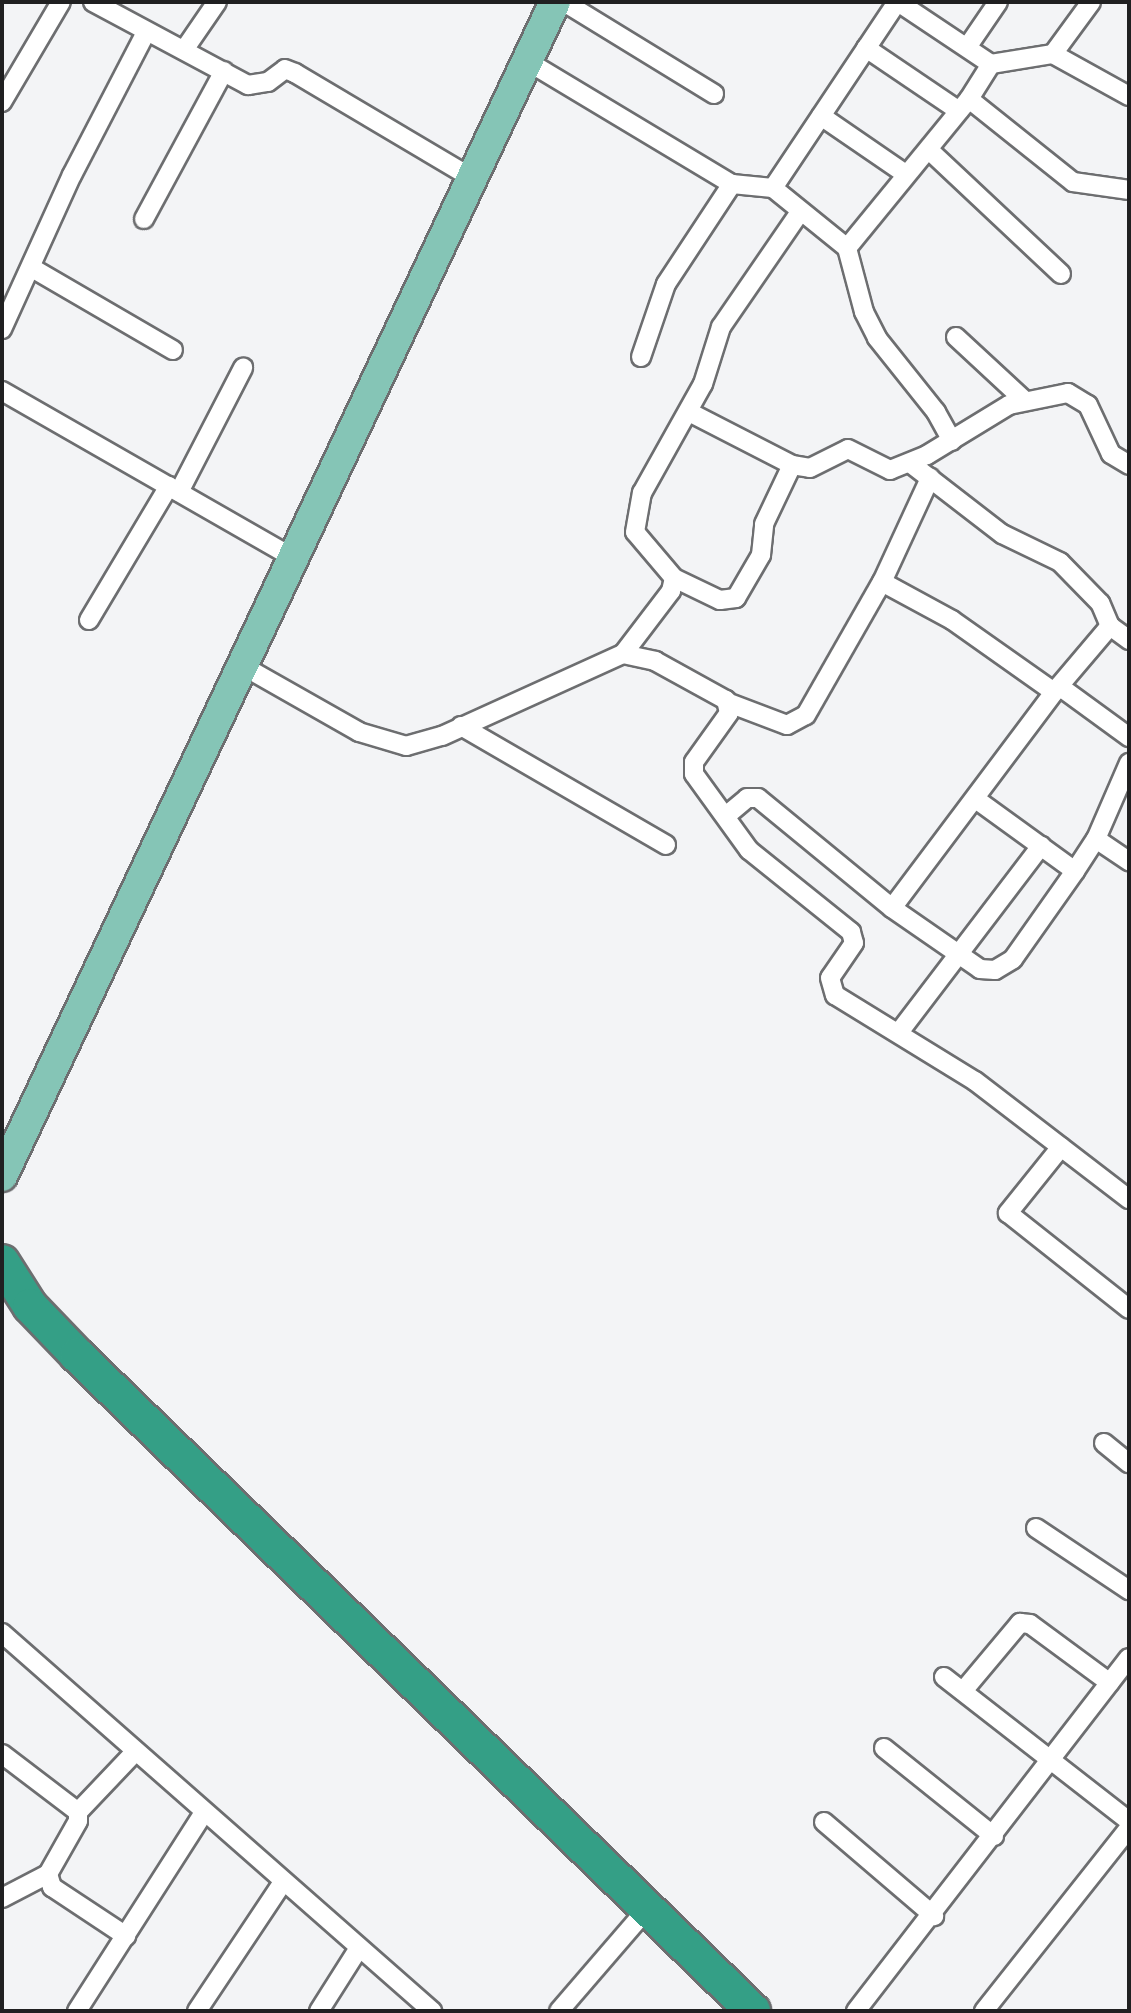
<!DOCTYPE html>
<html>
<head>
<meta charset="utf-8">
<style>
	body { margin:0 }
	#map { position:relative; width:1131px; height:2013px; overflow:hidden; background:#f3f4f6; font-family:Mulish,sans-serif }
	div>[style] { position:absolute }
	.roads { filter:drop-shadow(2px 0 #6d6e70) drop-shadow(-2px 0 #6d6e70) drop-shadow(0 2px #6d6e70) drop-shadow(0 -2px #6d6e70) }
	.street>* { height:18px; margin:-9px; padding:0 9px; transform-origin:9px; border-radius:9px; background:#fff }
	.primary>* { height:30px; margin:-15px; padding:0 15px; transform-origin:15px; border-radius:15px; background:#85c5b6 }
	.highway>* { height:34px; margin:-17px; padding:0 17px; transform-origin:17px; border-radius:17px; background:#349f86 }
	span { translate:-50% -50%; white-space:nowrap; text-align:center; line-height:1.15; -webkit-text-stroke:7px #fff; paint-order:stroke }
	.frame { position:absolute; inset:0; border:4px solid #202021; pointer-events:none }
</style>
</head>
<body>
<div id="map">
	<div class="roads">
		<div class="street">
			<div style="left:93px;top:2px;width:176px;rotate:28.2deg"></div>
			<div style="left:248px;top:85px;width:20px;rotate:-9deg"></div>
			<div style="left:268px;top:82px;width:21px;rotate:-37deg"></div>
			<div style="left:285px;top:69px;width:11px;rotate:22deg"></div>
			<div style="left:295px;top:73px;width:206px;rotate:30.7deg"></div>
			<div style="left:564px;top:2px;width:176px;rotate:31.5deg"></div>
			<div style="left:898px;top:2px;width:112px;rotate:33.7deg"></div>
			<div style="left:968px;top:46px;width:53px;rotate:-55.7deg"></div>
			<div style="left:866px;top:48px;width:112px;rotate:34.1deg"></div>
			<div style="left:184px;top:50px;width:58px;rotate:-55.5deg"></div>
			<div style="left:1053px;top:54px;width:64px;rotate:-53.8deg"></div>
			<div style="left:527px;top:61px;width:239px;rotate:31deg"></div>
			<div style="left:732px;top:184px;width:41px;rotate:5.6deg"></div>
			<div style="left:773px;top:188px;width:95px;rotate:39deg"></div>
			<div style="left:847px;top:248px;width:66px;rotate:75.1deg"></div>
			<div style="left:864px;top:312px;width:29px;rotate:63deg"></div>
			<div style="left:877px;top:338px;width:95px;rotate:51.4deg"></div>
			<div style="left:936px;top:412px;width:33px;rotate:61deg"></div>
			<div style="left:991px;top:64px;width:63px;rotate:-9.2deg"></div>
			<div style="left:1053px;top:54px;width:87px;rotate:28.9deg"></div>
			<div style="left:969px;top:99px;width:133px;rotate:38.6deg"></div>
			<div style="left:1073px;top:182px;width:57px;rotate:8.1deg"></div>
			<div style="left:2px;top:102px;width:116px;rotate:-59.5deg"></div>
			<div style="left:821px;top:116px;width:101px;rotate:34.5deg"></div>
			<div style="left:929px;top:150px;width:181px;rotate:43.2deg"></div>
			<div style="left:773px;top:188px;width:224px;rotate:-56.3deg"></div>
			<div style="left:144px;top:219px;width:168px;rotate:-61.6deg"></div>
			<div style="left:847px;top:248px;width:193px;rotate:-50.7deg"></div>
			<div style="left:969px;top:99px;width:41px;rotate:-57.8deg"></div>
			<div style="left:32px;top:268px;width:163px;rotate:30.2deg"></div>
			<div style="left:2px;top:329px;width:169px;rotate:-65.6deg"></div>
			<div style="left:72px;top:175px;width:161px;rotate:-62.6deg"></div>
			<div style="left:956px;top:337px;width:94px;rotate:42.8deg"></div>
			<div style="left:641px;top:357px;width:77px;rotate:-71.1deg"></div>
			<div style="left:666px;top:284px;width:120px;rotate:-56.6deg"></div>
			<div style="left:2px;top:391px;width:336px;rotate:29.8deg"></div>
			<div style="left:689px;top:412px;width:116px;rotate:27.2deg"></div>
			<div style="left:792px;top:465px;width:18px;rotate:9deg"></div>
			<div style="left:810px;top:468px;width:42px;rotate:-26.6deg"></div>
			<div style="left:848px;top:449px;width:47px;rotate:26.6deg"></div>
			<div style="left:890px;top:470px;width:40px;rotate:-22deg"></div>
			<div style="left:927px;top:455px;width:96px;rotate:-31.4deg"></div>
			<div style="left:1009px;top:405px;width:60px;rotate:-11.5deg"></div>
			<div style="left:1068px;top:393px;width:23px;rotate:31deg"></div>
			<div style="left:1088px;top:405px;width:54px;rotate:64.9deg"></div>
			<div style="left:1111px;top:454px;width:21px;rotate:31deg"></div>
			<div style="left:179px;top:492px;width:140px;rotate:-62.7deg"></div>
			<div style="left:674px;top:578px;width:51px;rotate:25.6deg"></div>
			<div style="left:720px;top:600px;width:16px;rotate:-7deg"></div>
			<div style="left:736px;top:598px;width:50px;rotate:-59.8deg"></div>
			<div style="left:761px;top:555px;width:31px;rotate:-84deg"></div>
			<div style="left:764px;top:524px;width:65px;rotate:-64.6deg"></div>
			<div style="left:882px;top:582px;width:80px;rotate:28.5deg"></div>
			<div style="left:952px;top:620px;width:125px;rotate:35.2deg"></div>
			<div style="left:89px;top:620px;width:156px;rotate:-59.2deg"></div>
			<div style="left:1110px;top:626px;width:24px;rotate:36deg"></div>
			<div style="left:623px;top:654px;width:79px;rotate:-52.7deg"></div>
			<div style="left:671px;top:591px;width:13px;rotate:-77deg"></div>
			<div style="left:674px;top:578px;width:60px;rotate:-130.3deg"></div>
			<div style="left:635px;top:532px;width:40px;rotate:-80deg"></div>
			<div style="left:642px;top:493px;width:125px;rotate:-60.8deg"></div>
			<div style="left:703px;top:384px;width:60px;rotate:-72.5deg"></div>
			<div style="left:721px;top:327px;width:140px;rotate:-55.5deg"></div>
			<div style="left:243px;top:666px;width:133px;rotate:29.6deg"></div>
			<div style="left:359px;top:732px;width:49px;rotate:16.6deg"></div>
			<div style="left:406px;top:746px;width:37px;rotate:-16deg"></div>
			<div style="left:442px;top:736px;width:199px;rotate:-24.4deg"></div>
			<div style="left:623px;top:654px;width:33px;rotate:12deg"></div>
			<div style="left:655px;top:661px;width:81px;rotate:28.8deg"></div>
			<div style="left:726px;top:700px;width:13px;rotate:77deg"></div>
			<div style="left:729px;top:713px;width:60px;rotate:125.5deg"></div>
			<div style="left:694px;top:762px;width:12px;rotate:90deg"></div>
			<div style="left:694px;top:774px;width:94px;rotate:54.1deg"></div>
			<div style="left:749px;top:850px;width:131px;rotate:38.8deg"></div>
			<div style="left:851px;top:932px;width:11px;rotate:75deg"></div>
			<div style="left:854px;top:943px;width:42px;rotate:124.4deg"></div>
			<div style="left:830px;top:978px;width:18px;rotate:74deg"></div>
			<div style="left:835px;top:995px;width:164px;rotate:31.6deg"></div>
			<div style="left:975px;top:1081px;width:194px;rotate:37.5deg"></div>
			<div style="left:1059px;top:686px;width:87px;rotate:36.1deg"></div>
			<div style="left:729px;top:703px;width:62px;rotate:20.8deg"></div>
			<div style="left:787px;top:725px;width:21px;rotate:-28deg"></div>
			<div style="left:806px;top:715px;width:153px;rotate:-60.3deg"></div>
			<div style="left:882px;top:582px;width:115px;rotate:-65.2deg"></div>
			<div style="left:461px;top:726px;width:237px;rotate:30.1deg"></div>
			<div style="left:977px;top:800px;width:121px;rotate:35.9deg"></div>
			<div style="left:727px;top:815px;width:26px;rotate:-40deg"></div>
			<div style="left:747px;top:798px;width:11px"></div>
			<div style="left:758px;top:798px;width:173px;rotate:39.4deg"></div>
			<div style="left:892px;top:908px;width:107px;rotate:34.7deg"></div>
			<div style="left:980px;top:969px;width:15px;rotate:4deg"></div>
			<div style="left:995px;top:970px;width:21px;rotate:-31deg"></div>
			<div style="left:1013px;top:959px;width:108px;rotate:-54.8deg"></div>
			<div style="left:1075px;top:871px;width:38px;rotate:-57deg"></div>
			<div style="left:1096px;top:839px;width:83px;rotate:-66.5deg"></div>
			<div style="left:1096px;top:839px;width:40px;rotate:34deg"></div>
			<div style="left:892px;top:908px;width:270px;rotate:-53.1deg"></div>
			<div style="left:1054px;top:692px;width:87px;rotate:-49.7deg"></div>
			<div style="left:1110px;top:626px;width:25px;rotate:-113deg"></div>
			<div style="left:1100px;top:603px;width:57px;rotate:-134.3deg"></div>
			<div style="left:1060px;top:562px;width:64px;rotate:-154.2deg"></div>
			<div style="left:1002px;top:534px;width:116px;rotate:-142.3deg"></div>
			<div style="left:900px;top:1031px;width:233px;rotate:-52.7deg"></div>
			<div style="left:1061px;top:1147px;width:85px;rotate:128.8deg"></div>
			<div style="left:1008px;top:1213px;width:154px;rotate:38.4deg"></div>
			<div style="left:1104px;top:1443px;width:32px;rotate:39deg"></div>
			<div style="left:1036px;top:1528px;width:112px;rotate:33.7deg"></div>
			<div style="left:2px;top:1633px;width:573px;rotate:41.32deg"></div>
			<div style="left:944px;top:1677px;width:234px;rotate:37.9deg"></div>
			<div style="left:963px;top:1691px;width:89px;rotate:-50deg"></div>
			<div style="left:1020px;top:1623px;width:10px;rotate:6deg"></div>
			<div style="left:1030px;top:1624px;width:99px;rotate:36.4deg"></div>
			<div style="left:884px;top:1748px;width:141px;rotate:38.7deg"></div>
			<div style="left:2px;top:1754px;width:96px;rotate:37.3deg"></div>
			<div style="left:78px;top:1812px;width:9px;rotate:90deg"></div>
			<div style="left:78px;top:1821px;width:61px;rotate:119.5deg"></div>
			<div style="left:48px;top:1874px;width:14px;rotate:73deg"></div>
			<div style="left:52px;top:1887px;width:89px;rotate:33.5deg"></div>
			<div style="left:78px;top:1812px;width:81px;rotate:-46.5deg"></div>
			<div style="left:824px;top:1822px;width:145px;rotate:40.5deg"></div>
			<div style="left:2px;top:1898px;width:52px;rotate:-27.6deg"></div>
			<div style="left:77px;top:2011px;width:234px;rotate:-57.4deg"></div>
			<div style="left:197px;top:2011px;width:155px;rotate:-56.3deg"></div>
			<div style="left:319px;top:2011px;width:75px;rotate:-57.6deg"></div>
			<div style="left:559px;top:2011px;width:136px;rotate:-49.2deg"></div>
			<div style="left:856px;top:2011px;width:446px;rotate:-52.3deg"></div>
			<div style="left:984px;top:2011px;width:233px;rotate:-51.6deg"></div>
		</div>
		<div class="primary">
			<div style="left:2px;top:1176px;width:1298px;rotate:-64.78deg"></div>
		</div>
		<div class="highway">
			<div style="left:2px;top:1262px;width:52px;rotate:57.5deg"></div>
			<div style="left:30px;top:1306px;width:68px;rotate:46.2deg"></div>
			<div style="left:77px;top:1355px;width:942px;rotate:44.14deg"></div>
		</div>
	</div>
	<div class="frame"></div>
</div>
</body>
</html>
